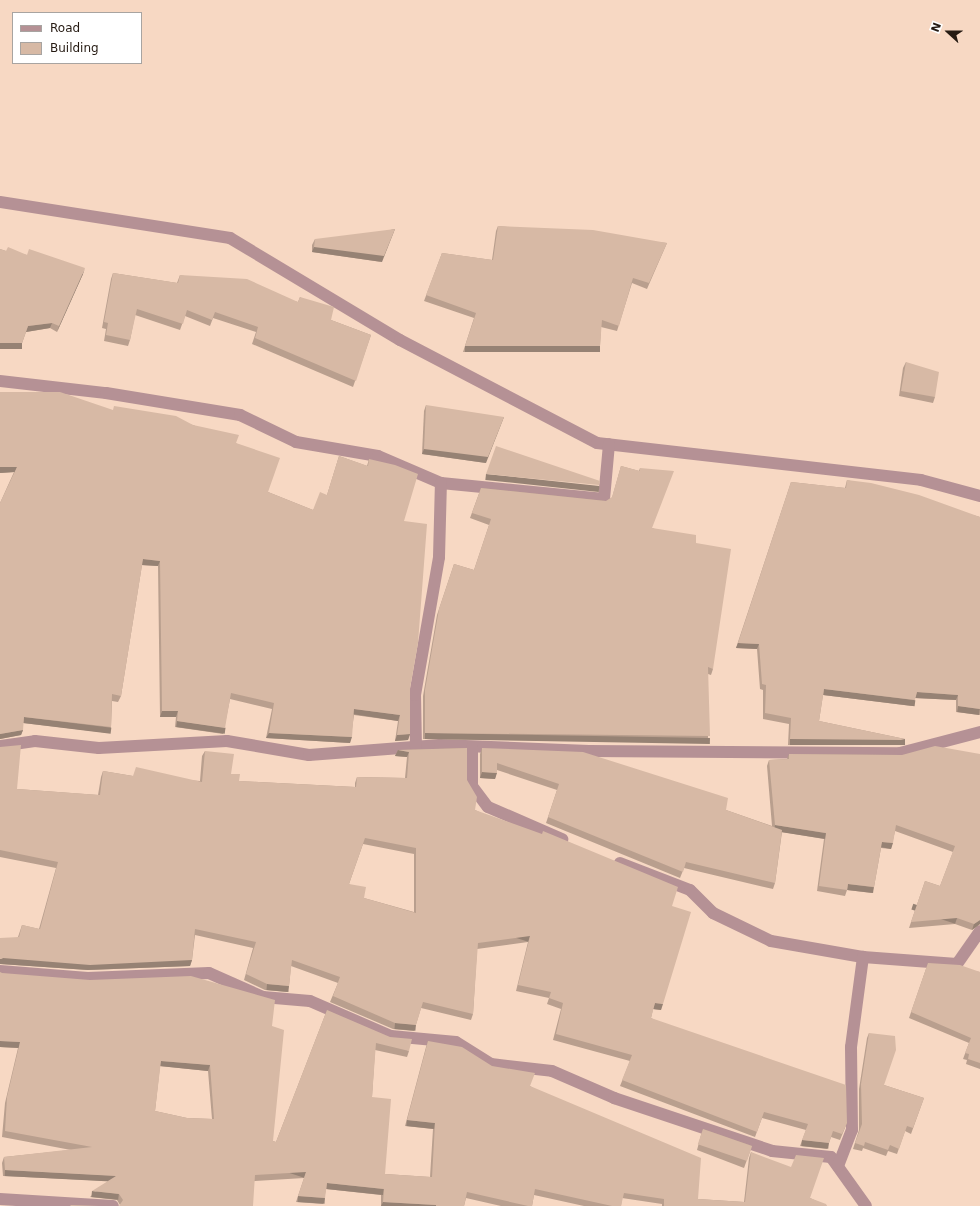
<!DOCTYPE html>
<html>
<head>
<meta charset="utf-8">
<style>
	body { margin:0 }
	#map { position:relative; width:980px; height:1206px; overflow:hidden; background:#f7d8c3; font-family:"DejaVu Sans",sans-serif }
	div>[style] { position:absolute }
	.street>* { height:12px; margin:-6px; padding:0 6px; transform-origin:6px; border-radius:6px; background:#b59195 }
	.wall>* { inset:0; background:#b99f8e }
	.shaded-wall>* { inset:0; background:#968274; transform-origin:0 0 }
	.building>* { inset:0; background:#d7b9a5; transform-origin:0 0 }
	span { translate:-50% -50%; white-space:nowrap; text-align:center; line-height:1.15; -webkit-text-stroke:3.5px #fff; paint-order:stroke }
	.legend { position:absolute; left:12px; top:12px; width:130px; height:52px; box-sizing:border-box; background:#fff; border:1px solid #a8a4a1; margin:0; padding:5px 7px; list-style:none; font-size:12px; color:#261b13 }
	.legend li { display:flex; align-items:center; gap:8px; height:20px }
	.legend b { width:20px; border:1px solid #a8a4a1 }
	.north { position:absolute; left:928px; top:12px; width:40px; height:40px; -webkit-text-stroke:3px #fff; paint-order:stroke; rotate:291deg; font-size:11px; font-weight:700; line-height:16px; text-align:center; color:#261b13 }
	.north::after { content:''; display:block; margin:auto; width:14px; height:18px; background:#261b13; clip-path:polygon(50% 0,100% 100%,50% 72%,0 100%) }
</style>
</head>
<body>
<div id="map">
	<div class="street">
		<div style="left:0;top:202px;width:233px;rotate:8.9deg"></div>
		<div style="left:230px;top:238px;width:198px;rotate:31deg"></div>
		<div style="left:400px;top:340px;width:222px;rotate:27.6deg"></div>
		<div style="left:597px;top:443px;width:326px;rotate:6.5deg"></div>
		<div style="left:921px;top:480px;width:61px;rotate:15.2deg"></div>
		<div style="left:0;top:381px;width:107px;rotate:6.5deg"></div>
		<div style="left:106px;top:393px;width:136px;rotate:9.3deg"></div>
		<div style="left:240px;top:415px;width:62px;rotate:25.7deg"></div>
		<div style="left:296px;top:442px;width:83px;rotate:9.7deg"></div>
		<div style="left:378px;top:456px;width:69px;rotate:23.2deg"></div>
		<div style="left:441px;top:483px;width:164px;rotate:5.6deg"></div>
		<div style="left:604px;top:499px;width:55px;rotate:-84.8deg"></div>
		<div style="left:0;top:746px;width:35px;rotate:-8deg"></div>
		<div style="left:35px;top:741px;width:64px;rotate:6.2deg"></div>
		<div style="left:99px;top:748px;width:128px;rotate:-3.1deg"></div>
		<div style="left:227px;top:741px;width:83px;rotate:9.7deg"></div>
		<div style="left:309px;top:755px;width:131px;rotate:-4.4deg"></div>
		<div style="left:440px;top:745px;width:149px;rotate:2.3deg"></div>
		<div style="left:589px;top:751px;width:311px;rotate:0.4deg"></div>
		<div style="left:900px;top:753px;width:83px;rotate:-14.7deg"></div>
		<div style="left:416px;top:747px;width:52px;rotate:-91.1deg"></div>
		<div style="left:415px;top:695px;width:140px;rotate:-80.1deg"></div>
		<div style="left:439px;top:557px;width:74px;rotate:-88.5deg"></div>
		<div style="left:472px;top:747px;width:39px;rotate:90deg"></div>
		<div style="left:472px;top:786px;width:26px;rotate:53deg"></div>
		<div style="left:488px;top:807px;width:81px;rotate:23.4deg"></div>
		<div style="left:620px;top:863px;width:75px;rotate:21.1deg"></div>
		<div style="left:690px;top:890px;width:33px;rotate:45deg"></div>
		<div style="left:713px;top:913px;width:64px;rotate:25.8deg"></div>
		<div style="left:771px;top:941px;width:93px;rotate:9.9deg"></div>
		<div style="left:863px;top:957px;width:94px;rotate:4.3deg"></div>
		<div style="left:957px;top:964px;width:40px;rotate:-55.1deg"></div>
		<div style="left:0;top:971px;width:88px;rotate:4.5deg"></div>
		<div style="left:88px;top:978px;width:121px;rotate:-2.4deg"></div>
		<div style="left:209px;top:973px;width:59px;rotate:24deg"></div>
		<div style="left:263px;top:997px;width:47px;rotate:4.9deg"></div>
		<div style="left:310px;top:1001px;width:88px;rotate:23.4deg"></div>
		<div style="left:391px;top:1036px;width:65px;rotate:5.3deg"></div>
		<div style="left:456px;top:1042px;width:41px;rotate:32.2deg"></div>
		<div style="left:491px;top:1064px;width:61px;rotate:6.5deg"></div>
		<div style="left:552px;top:1071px;width:68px;rotate:23.5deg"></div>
		<div style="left:614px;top:1098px;width:167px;rotate:18.5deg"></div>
		<div style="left:772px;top:1151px;width:59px;rotate:5.8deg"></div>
		<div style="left:831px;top:1157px;width:60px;rotate:54.5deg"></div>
		<div style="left:838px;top:1166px;width:39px;rotate:-69deg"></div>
		<div style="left:852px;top:1130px;width:83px;rotate:-90.7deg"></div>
		<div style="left:851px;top:1047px;width:91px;rotate:-82.4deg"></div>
		<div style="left:0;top:1199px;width:113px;rotate:3.5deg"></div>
	</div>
	<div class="wall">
		<div style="clip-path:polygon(498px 226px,667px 243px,647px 289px,632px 283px,617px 331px,601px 327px,600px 346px,598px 352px,463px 352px,474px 318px,424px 301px,442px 253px,492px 260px,496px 231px)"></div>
		<div style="clip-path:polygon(315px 239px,382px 262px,312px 252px,312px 245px)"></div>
		<div style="clip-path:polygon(0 249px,6px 251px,27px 255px,83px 274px,57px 332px,50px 328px,26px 332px,20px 349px,0 349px)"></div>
		<div style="clip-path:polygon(113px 273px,177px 283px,180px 275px,298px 302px,300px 297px,331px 320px,371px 335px,353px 387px,252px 344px,256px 332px,213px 318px,210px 326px,185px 316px,180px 330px,135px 315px,130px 340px,128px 346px,104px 341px,106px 329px,102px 328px,111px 279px)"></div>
		<div style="clip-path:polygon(906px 362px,935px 397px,933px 403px,899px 396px,903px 368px)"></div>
		<div style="clip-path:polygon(426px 405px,486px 463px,422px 454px,424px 411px)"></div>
		<div style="clip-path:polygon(113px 410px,193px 425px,236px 443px,268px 492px,313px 510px,327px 495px,339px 456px,367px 466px,369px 459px,404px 521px,410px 688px,410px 734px,408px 740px,395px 741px,398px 721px,354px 715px,350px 743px,266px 738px,272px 709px,230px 699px,223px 734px,175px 727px,176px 717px,160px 717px,158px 566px,142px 565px,121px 696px,118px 702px,112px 701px,111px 727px,109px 733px,23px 723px,23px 730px,21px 735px,0 739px,0 503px,14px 472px,0 473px)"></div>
		<div style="clip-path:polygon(621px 466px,639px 471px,640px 468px,652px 528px,696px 543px,713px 669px,711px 675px,708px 674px,708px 742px,423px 739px,423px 696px,437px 615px,454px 564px,474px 570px,489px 525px,470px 518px,481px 488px,606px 501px,612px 498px)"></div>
		<div style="clip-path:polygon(847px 480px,980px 517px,980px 715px,956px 712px,956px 700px,915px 698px,912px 706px,823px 695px,819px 721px,905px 739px,903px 745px,788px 745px,789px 724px,763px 719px,763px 690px,760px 689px,757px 649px,736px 648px,791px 482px,845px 488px)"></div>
		<div style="clip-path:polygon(evenodd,0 747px,17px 789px,98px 795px,101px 777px,103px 771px,133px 776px,200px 781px,202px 756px,205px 751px,239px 781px,355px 787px,355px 783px,357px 777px,405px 778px,407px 757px,395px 756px,398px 750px,467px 748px,467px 780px,475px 810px,672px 906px,661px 1010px,653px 1009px,651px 1018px,847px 1123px,840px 1140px,831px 1137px,827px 1149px,800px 1146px,806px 1130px,762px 1118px,755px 1137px,620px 1086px,630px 1061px,553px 1040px,561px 1009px,547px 1004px,549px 998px,516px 991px,528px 942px,477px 949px,473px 1014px,471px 1020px,421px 1008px,414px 1031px,393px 1029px,330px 1002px,338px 983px,291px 966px,289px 986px,287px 992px,265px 990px,244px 980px,253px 948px,195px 935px,192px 960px,190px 966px,88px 970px,1px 964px,18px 937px,22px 925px,39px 929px,56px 868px,0 857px,0 747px,363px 844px,414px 854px,414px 912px,364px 898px,349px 884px,363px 844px)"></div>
		<div style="clip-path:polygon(482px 748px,726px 810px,772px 826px,767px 766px,769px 760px,787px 759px,789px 754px,902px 755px,980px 754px,980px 924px,972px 930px,955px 924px,909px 928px,925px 881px,940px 886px,953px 852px,895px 831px,891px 849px,881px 848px,874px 887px,872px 893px,847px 890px,845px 896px,817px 891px,824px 839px,782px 832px,775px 883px,773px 889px,684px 868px,680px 878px,546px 823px,557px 790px,497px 770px,495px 779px,480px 778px,480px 754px)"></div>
		<div style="clip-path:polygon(928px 963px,980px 972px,980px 1069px,966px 1064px,967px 1060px,963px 1059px,969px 1043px,909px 1018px)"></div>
		<div style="clip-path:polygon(evenodd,0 972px,2px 973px,272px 1026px,273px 1141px,276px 1142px,327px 1010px,409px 1051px,407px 1057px,375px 1050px,372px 1097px,385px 1174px,430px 1177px,433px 1129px,405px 1126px,426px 1047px,428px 1041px,492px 1066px,530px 1086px,698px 1199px,744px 1202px,749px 1158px,751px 1152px,810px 1198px,827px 1206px,662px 1206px,662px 1204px,622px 1198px,621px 1206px,584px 1206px,534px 1195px,532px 1206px,501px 1206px,466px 1198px,464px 1206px,381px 1206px,381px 1195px,326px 1189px,323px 1204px,296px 1202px,304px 1178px,255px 1181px,120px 1205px,117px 1200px,90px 1197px,108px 1181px,3px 1176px,2px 1163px,4px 1157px,71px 1150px,2px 1137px,5px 1103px,18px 1048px,0 1047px,0 972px,160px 1066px,208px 1071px,212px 1119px,187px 1118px,155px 1111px,160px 1066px)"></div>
		<div style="clip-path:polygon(869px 1033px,884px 1085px,924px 1098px,911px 1134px,905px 1131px,897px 1154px,888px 1151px,886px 1156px,863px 1148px,862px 1151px,853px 1149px,859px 1130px,859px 1089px,867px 1038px)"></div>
		<div style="clip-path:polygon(703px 1129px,752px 1146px,744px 1168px,697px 1150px,701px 1135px)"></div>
	</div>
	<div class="shaded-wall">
		<div style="clip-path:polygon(395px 229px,382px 262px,312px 252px,314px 247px)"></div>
		<div style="clip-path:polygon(85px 268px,83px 274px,57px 332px,59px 326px)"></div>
		<div style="clip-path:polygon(52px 323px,50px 328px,26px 332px,28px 326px)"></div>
		<div style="left:0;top:343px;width:22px;height:6px"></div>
		<div style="left:465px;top:346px;width:135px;height:6px"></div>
		<div style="clip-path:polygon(504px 417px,486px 463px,422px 454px,424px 449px)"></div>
		<div style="clip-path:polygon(0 467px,17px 467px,15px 472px,0 473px)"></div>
		<div style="left:486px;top:474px;width:114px;height:6px;rotate:6deg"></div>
		<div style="clip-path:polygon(143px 559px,160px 561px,158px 566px,141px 565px)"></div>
		<div style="clip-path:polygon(738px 643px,759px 644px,757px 649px,736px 648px)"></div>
		<div style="left:824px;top:689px;width:92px;height:6px;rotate:7deg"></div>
		<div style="clip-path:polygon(917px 692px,958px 695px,956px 700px,915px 698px)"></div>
		<div style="left:958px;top:706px;width:22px;height:6px;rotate:8deg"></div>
		<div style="clip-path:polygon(354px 709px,400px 715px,398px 721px,352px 714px)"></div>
		<div style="clip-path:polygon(162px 711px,178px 711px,176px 717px,160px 717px)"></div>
		<div style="left:24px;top:717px;width:88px;height:6px;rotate:7deg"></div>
		<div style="left:177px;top:721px;width:49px;height:6px;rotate:8deg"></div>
		<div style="clip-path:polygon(23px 730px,21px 735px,0 739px,0 734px)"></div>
		<div style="clip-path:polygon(269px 733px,352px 737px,350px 743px,266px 738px)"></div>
		<div style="left:425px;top:733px;width:285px;height:6px;rotate:1deg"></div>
		<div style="clip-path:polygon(410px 734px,408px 740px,395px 741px,397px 735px)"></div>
		<div style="left:790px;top:739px;width:115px;height:6px"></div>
		<div style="clip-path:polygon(398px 750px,409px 752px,407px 757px,395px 756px)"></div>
		<div style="clip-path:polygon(482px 772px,497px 773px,495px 779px,480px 778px)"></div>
		<div style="left:775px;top:825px;width:52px;height:6px;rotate:9deg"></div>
		<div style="clip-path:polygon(882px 842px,893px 843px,891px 849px,880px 847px)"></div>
		<div style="left:848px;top:884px;width:26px;height:6px;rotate:7deg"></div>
		<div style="left:957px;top:918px;width:6px;height:46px;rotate:108deg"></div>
		<div style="clip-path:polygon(980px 920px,980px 924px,972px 930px,974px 924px)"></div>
		<div style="left:530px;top:936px;width:6px;height:52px;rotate:108deg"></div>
		<div style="clip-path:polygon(3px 958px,192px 960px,190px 966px,88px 970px,0 964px,0 959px)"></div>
		<div style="left:267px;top:984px;width:22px;height:6px;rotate:5deg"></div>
		<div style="clip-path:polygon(655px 1003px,663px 1004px,661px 1010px,653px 1009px)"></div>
		<div style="left:395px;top:1023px;width:21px;height:6px;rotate:5deg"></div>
		<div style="left:0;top:1041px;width:20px;height:6px;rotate:3deg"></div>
		<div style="clip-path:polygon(161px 1061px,210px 1065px,208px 1071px,159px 1066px)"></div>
		<div style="left:407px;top:1120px;width:28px;height:6px;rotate:6deg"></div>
		<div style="left:802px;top:1140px;width:27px;height:6px;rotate:6deg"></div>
		<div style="left:5px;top:1170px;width:111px;height:6px;rotate:3deg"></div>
		<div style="left:306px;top:1172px;width:6px;height:51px;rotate:108deg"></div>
		<div style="left:327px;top:1183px;width:57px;height:6px;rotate:6deg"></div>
		<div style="left:92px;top:1191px;width:27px;height:6px;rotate:6deg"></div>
		<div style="left:298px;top:1196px;width:27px;height:6px;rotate:4deg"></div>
		<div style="clip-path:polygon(383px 1202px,436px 1205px,436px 1206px,381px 1206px)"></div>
	</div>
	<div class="building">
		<div style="clip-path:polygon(498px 226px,593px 230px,667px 243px,649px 283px,633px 278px,619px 326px,602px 320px,600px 346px,465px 346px,476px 313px,426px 295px,442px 253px,493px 260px)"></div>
		<div style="clip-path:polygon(395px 229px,384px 256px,314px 247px,315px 239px)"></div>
		<div style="clip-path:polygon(8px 247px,27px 255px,29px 249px,85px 268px,59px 326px,52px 323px,28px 326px,22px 343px,0 343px,0 249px,6px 251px)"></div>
		<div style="clip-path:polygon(113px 273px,178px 283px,180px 275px,247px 279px,298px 302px,300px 297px,334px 307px,331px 320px,371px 335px,356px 381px,255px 338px,258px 327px,215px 312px,212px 320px,187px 310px,183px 324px,137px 309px,130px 340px,106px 335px,108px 323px,104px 322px)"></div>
		<div style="clip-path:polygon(906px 362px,939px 372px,935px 397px,901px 391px)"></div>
		<div style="clip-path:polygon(0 392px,60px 392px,113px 410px,114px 406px,176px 416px,193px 425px,239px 435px,236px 443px,280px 458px,268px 492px,313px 510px,320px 492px,327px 495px,339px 456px,368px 466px,369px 459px,395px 465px,418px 474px,404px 521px,427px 524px,418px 643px,410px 688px,410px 734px,397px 735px,400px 715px,354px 709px,352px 737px,269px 733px,274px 703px,231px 693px,225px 728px,177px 721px,178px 711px,162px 711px,160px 561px,143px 559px,121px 696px,112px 694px,111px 727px,24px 717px,23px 730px,0 734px,0 503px,17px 467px,0 467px)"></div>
		<div style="clip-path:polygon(426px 405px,504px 417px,488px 457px,424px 449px)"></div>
		<div style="clip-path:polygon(496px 446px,600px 481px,599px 485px,486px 474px)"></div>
		<div style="clip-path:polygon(621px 466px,640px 471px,640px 468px,674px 471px,652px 528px,696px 535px,696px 543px,731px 549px,713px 669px,708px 667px,710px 736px,425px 733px,425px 690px,439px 609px,454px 564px,474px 570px,491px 519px,472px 513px,481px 488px,606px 501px,612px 497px)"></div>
		<div style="clip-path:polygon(847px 480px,871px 483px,919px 495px,980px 517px,980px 709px,958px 706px,958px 695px,917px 692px,915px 700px,824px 689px,819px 721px,905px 739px,901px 740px,790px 739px,791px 718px,765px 713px,766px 685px,762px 684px,759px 644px,738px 643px,791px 482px,846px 488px)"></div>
		<div style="clip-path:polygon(evenodd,21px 745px,17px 789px,100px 795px,103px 771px,133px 776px,136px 767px,202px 782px,205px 751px,234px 754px,231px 774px,240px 774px,239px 781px,356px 787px,357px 777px,407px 778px,409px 752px,398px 750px,467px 748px,467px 780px,477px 797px,475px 810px,542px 834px,543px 831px,678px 887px,672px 906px,691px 912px,663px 1004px,655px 1003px,651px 1018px,846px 1085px,847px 1123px,842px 1134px,833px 1131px,829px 1143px,802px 1140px,808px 1124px,764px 1112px,757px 1132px,622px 1080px,632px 1055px,556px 1034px,563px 1003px,549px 998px,551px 992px,518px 985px,530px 936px,478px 943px,473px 1014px,423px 1002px,416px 1025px,395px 1023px,333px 996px,340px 977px,292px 960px,289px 986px,267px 984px,246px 974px,256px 942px,195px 929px,192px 960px,90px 965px,3px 958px,0 959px,0 938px,19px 937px,22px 925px,40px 929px,58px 862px,0 850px,0 747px,21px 745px,365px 838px,416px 848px,416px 913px,364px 898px,366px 887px,349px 884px,365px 838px)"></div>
		<div style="clip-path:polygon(935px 746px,980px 754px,980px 920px,974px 924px,957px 918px,911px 922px,925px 881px,940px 886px,955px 846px,896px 825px,893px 843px,882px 842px,874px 887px,848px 884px,847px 890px,819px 886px,826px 833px,775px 825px,769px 760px,789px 759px,789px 754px,902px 755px)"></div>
		<div style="clip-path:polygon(482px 748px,583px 752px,728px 798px,726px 810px,782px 830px,775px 883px,686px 862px,683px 872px,548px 817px,559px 784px,497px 763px,497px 773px,482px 772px)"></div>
		<div style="clip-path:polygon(928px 963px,960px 965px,980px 972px,980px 1063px,968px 1059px,969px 1054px,965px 1053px,971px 1038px,911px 1012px)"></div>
		<div style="clip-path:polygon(evenodd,0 972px,2px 973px,90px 980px,191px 976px,275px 1000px,272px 1026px,284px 1030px,273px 1141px,276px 1142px,327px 1010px,390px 1037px,412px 1039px,409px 1051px,376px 1043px,372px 1097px,391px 1099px,385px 1174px,432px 1177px,435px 1123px,407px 1120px,428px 1041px,462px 1047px,492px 1066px,535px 1073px,530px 1086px,701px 1158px,698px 1199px,745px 1202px,751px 1152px,791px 1167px,796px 1155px,824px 1158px,810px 1198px,826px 1204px,827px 1206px,664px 1206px,664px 1199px,624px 1193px,621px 1206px,612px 1206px,535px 1189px,532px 1206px,528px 1206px,467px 1192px,464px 1206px,436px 1206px,436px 1205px,383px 1202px,384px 1189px,327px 1183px,325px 1198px,298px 1196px,306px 1172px,255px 1175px,253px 1206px,119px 1206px,123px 1200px,119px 1194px,92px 1191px,116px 1176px,5px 1170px,4px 1157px,92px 1147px,5px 1131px,7px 1097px,20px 1042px,0 1041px,0 972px,161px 1061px,210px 1065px,214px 1119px,187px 1118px,155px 1111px,161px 1061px)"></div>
		<div style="clip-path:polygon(869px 1033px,895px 1036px,896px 1050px,884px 1085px,924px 1098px,913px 1128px,907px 1126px,899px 1149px,890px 1145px,888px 1150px,865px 1142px,864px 1146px,855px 1143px,862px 1124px,861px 1084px)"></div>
		<div style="left:703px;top:1129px;width:52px;height:16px;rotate:19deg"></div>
		<div style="clip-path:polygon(71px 1205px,99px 1206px,70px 1206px)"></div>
	</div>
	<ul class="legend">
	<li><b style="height:5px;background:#b59195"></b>Road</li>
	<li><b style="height:11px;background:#d7b9a5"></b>Building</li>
	</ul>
	<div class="north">N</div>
</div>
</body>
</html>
